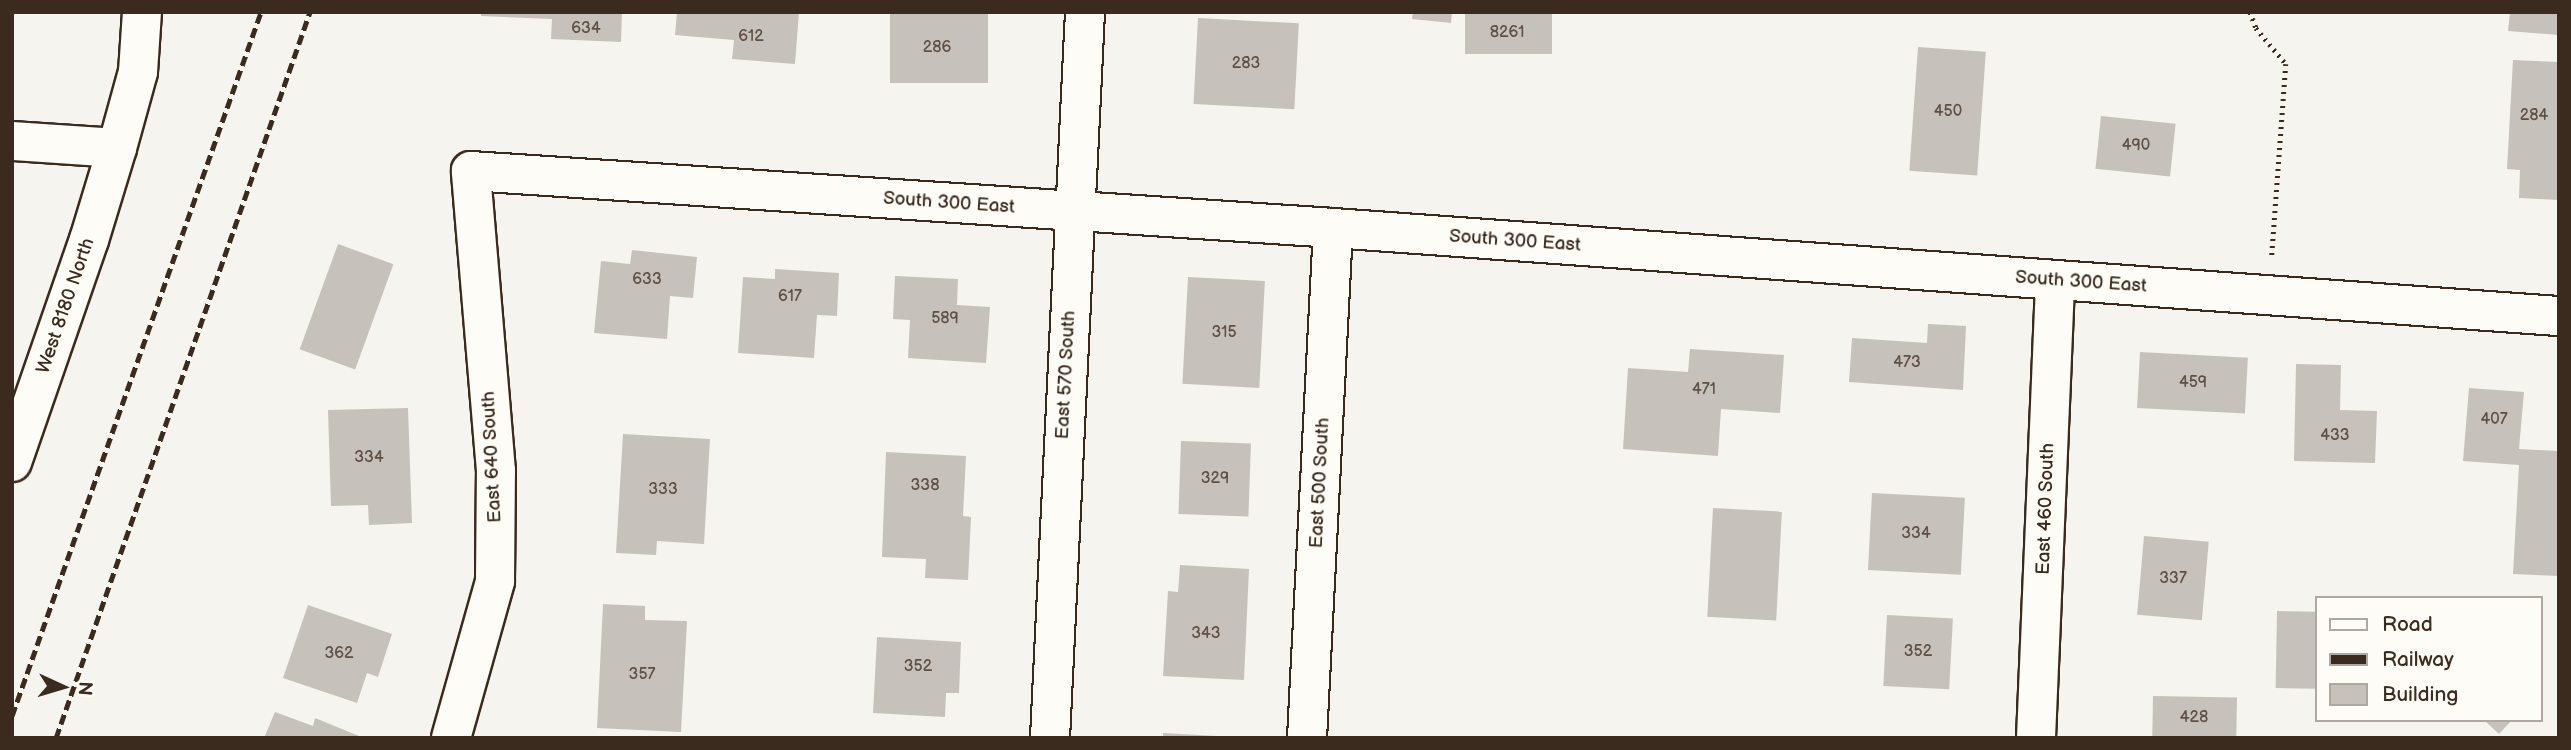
<!DOCTYPE html>
<html>
<head>
<meta charset="utf-8">
<style>
	body { margin:0 }
	#map { position:relative; width:2571px; height:750px; overflow:hidden; background:#f5f4ee; font-family:"Balsamiq Sans",sans-serif }
	div>[style] { position:absolute }
	.building>* { inset:0; background:#c7c1bb; transform-origin:0 0 }
	.path>* { height:4.5px; margin-top:-2.25px; transform-origin:0; background:repeating-linear-gradient(90deg,#3b2a1e 0 2px,transparent 0 7px) }
	.roads { filter:drop-shadow(2px 0 #3b2a1e) drop-shadow(-2px 0 #3b2a1e) drop-shadow(0 2px #3b2a1e) drop-shadow(0 -2px #3b2a1e) }
	.minor>* { height:38px; margin:-19px; padding:0 19px; transform-origin:19px; border-radius:19px; background:#fdfcf7 }
	.rail>* { height:5px; margin-top:-2.5px; transform-origin:0; background:repeating-linear-gradient(90deg,#3b2a1e 0 10px,transparent 0 15px) }
	span { translate:-50% -50%; white-space:nowrap; text-align:center; line-height:1.15; -webkit-text-stroke:5px #fdfcf7; paint-order:stroke }
	.number-label { font-size:16px; color:#5e5045 }
	.number-label span { -webkit-text-stroke-width:0 }
	.street-label { font-size:19px; color:#3b2a1e }
	.frame { position:absolute; inset:0; border:14px solid #3b2a1e; pointer-events:none }
	.legend { position:absolute; left:2315px; top:596px; width:228px; height:126px; box-sizing:border-box; background:#fdfcf7; border:2px solid #afa8a0; margin:0; padding:9px 12px; list-style:none; font-size:21px; color:#3b2a1e }
	.legend li { display:flex; align-items:center; gap:14px; height:35px }
	.legend b { width:35px; border:2px solid #afa8a0 }
	.north { position:absolute; left:28px; top:652px; width:70px; height:70px; -webkit-text-stroke:5px #fdfcf7; paint-order:stroke; rotate:94deg; font-size:19px; font-weight:700; line-height:28px; text-align:center; color:#3b2a1e }
	.north::after { content:''; display:block; margin:auto; width:24px; height:32px; background:#3b2a1e; clip-path:polygon(50% 0,100% 100%,50% 72%,0 100%) }
</style>
</head>
<body>
<div id="map">
	<div class="building">
		<div style="clip-path:polygon(481px 12px,622px 12px,621px 42px,551px 39px,552px 19px,481px 16px)"></div>
		<div style="clip-path:polygon(677px 12px,799px 12px,795px 64px,732px 59px,734px 40px,675px 35px)"></div>
		<div style="left:890px;top:12px;width:98px;height:71px"></div>
		<div style="clip-path:polygon(1413px 12px,1452px 12px,1451px 23px,1412px 19px)"></div>
		<div style="left:1465px;top:12px;width:87px;height:42px"></div>
		<div style="clip-path:polygon(2510px 12px,2559px 12px,2559px 35px,2508px 31px)"></div>
		<div style="left:1198px;top:18px;width:101px;height:86px;rotate:3deg"></div>
		<div style="left:1918px;top:47px;width:68px;height:124px;rotate:4deg"></div>
		<div style="clip-path:polygon(2513px 60px,2559px 62px,2559px 200px,2519px 198px,2520px 170px,2507px 169px)"></div>
		<div style="left:2101px;top:116px;width:75px;height:53px;rotate:6deg"></div>
		<div style="left:338px;top:244px;width:59px;height:112px;rotate:20deg"></div>
		<div style="clip-path:polygon(632px 250px,697px 257px,693px 298px,670px 296px,667px 339px,594px 333px,601px 261px,630px 264px)"></div>
		<div style="clip-path:polygon(775px 269px,839px 273px,837px 316px,817px 315px,814px 358px,738px 353px,743px 277px,775px 279px)"></div>
		<div style="clip-path:polygon(895px 276px,958px 279px,957px 305px,990px 307px,986px 363px,908px 358px,910px 320px,893px 319px)"></div>
		<div style="left:1188px;top:277px;width:77px;height:107px;rotate:3deg"></div>
		<div style="clip-path:polygon(1928px 324px,1966px 326px,1963px 390px,1849px 382px,1852px 338px,1927px 343px)"></div>
		<div style="clip-path:polygon(1690px 349px,1784px 355px,1780px 413px,1721px 409px,1718px 456px,1623px 449px,1628px 368px,1688px 372px)"></div>
		<div style="left:2140px;top:352px;width:108px;height:56px;rotate:3deg"></div>
		<div style="clip-path:polygon(2296px 364px,2341px 365px,2340px 410px,2377px 411px,2375px 463px,2294px 461px)"></div>
		<div style="clip-path:polygon(2469px 388px,2524px 392px,2519px 449px,2559px 451px,2559px 576px,2513px 574px,2519px 465px,2463px 461px)"></div>
		<div style="clip-path:polygon(408px 408px,412px 523px,369px 525px,368px 505px,331px 506px,328px 410px)"></div>
		<div style="clip-path:polygon(623px 434px,710px 439px,704px 544px,657px 541px,656px 555px,616px 553px)"></div>
		<div style="left:1181px;top:441px;width:70px;height:73px;rotate:2deg"></div>
		<div style="clip-path:polygon(886px 452px,966px 456px,963px 516px,971px 517px,968px 580px,925px 578px,926px 559px,882px 557px)"></div>
		<div style="left:1872px;top:493px;width:93px;height:77px;rotate:3deg"></div>
		<div style="left:1713px;top:508px;width:69px;height:109px;rotate:3deg"></div>
		<div style="left:2144px;top:536px;width:65px;height:79px;rotate:5deg"></div>
		<div style="clip-path:polygon(1180px 565px,1249px 569px,1244px 680px,1163px 676px,1168px 591px,1178px 592px)"></div>
		<div style="clip-path:polygon(603px 604px,645px 606px,645px 620px,687px 621px,681px 732px,597px 728px)"></div>
		<div style="clip-path:polygon(308px 605px,392px 634px,378px 677px,367px 673px,357px 703px,283px 678px)"></div>
		<div style="left:2277px;top:611px;width:40px;height:77px;rotate:1deg"></div>
		<div style="left:1887px;top:615px;width:66px;height:71px;rotate:3deg"></div>
		<div style="clip-path:polygon(877px 637px,961px 642px,959px 693px,946px 693px,945px 717px,873px 713px)"></div>
		<div style="left:2153px;top:696px;width:84px;height:42px;rotate:1deg"></div>
		<div style="clip-path:polygon(275px 712px,313px 726px,315px 718px,364px 738px,264px 738px)"></div>
		<div style="clip-path:polygon(2484px 720px,2512px 720px,2499px 734px)"></div>
		<div style="clip-path:polygon(1163px 733px,1217px 736px,1217px 738px,1163px 738px)"></div>
	</div>
	<div class="path">
		<div style="left:2250px;top:12px;width:17px;rotate:69deg"></div>
		<div style="left:2256px;top:28px;width:47px;rotate:50.2deg"></div>
		<div style="left:2286px;top:64px;width:193px;rotate:94.2deg"></div>
	</div>
	<div class="roads">
		<div class="minor">
			<div style="left:12px;top:141px;width:105px;rotate:3.8deg"></div>
			<div style="left:12px;top:462px;width:235px;rotate:-70.9deg"></div>
			<div style="left:89px;top:240px;width:96px;rotate:-73.1deg"></div>
			<div style="left:117px;top:148px;width:79px;rotate:-74.6deg"></div>
			<div style="left:138px;top:72px;width:60px;rotate:-86.2deg"></div>
			<div style="left:451px;top:738px;width:163px;rotate:-74.3deg"></div>
			<div style="left:495px;top:581px;width:110px;rotate:-89.5deg"></div>
			<div style="left:496px;top:471px;width:301px;rotate:-94.8deg"></div>
			<div style="left:471px;top:171px;width:864px;rotate:3.78deg"></div>
			<div style="left:1333px;top:228px;width:1229px;rotate:4.11deg"></div>
			<div style="left:1050px;top:738px;width:727px;rotate:-87.24deg"></div>
			<div style="left:1307px;top:738px;width:511px;rotate:-87.08deg"></div>
			<div style="left:2036px;top:738px;width:458px;rotate:-87.6deg"></div>
		</div>
	</div>
	<div class="rail">
		<div style="left:12px;top:716px;width:747px;rotate:-70.52deg"></div>
		<div style="left:56px;top:738px;width:769px;rotate:-70.72deg"></div>
	</div>
	<div class="number-label">
		<span style="left:586px;top:29px">634</span>
		<span style="left:1507px;top:33px">8261</span>
		<span style="left:751px;top:37px">612</span>
		<span style="left:937px;top:48px">286</span>
		<span style="left:1246px;top:64px">283</span>
		<span style="left:1948px;top:112px">450</span>
		<span style="left:2534px;top:116px">284</span>
		<span style="left:2136px;top:146px">490</span>
		<span style="left:647px;top:280px">633</span>
		<span style="left:790px;top:297px">617</span>
		<span style="left:945px;top:319px">589</span>
		<span style="left:1224px;top:333px">315</span>
		<span style="left:1907px;top:363px">473</span>
		<span style="left:2193px;top:383px">459</span>
		<span style="left:1704px;top:390px">471</span>
		<span style="left:2494px;top:420px">407</span>
		<span style="left:2335px;top:436px">433</span>
		<span style="left:369px;top:458px">334</span>
		<span style="left:1215px;top:479px">329</span>
		<span style="left:925px;top:486px">338</span>
		<span style="left:663px;top:490px">333</span>
		<span style="left:1916px;top:534px">334</span>
		<span style="left:2173px;top:579px">337</span>
		<span style="left:1206px;top:634px">343</span>
		<span style="left:1918px;top:652px">352</span>
		<span style="left:339px;top:654px">362</span>
		<span style="left:918px;top:667px">352</span>
		<span style="left:642px;top:675px">357</span>
		<span style="left:2194px;top:718px">428</span>
	</div>
	<div class="street-label">
		<span style="left:949px;top:203px;rotate:4deg">South 300 East</span>
		<span style="left:1515px;top:241px;rotate:4deg">South 300 East</span>
		<span style="left:2081px;top:282px;rotate:4deg">South 300 East</span>
		<span style="left:66px;top:306px;rotate:-71deg">West 8180 North</span>
		<span style="left:1066px;top:375px;rotate:-87deg">East 570 South</span>
		<span style="left:492px;top:457px;rotate:-93deg">East 640 South</span>
		<span style="left:1320px;top:483px;rotate:-87deg">East 500 South</span>
		<span style="left:2046px;top:509px;rotate:-88deg">East 460 South</span>
	</div>
	<div class="frame"></div>
	<ul class="legend">
	<li><b style="height:9px;background:#fdfcf7"></b>Road</li>
	<li><b style="height:9px;background:#3b2a1e"></b>Railway</li>
	<li><b style="height:19px;background:#c7c1bb"></b>Building</li>
	</ul>
	<div class="north">N</div>
</div>
</body>
</html>
